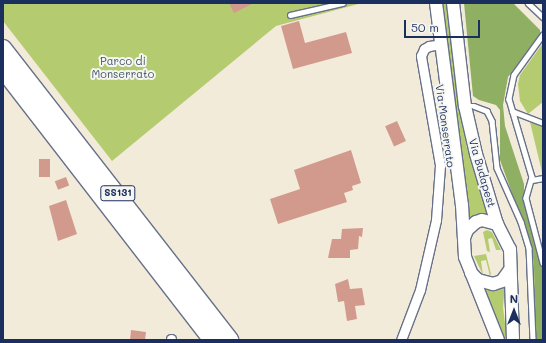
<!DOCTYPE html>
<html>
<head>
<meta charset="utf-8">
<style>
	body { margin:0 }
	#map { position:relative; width:546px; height:343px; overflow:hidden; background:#f3ebda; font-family:Mali,sans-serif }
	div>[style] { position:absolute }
	.green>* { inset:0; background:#b4cb6f }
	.forest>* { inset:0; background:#8faf62 }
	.building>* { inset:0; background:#d29a8d; transform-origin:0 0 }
	.roads { filter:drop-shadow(1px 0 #677189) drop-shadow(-1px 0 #677189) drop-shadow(0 1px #677189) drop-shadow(0 -1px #677189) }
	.lane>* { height:4.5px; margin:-2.25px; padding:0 2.25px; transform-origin:2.25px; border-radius:2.25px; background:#fff }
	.street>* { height:9px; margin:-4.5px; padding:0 4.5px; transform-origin:4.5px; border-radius:4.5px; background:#fff }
	.secondary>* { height:12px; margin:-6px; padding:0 6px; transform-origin:6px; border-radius:6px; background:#fff }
	.highway>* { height:16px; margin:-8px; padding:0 8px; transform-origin:8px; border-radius:8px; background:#fff }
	span { translate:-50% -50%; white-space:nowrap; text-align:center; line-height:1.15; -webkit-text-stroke:4px #f6f6f2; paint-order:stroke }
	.shield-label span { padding:1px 3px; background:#f6f6f2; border:1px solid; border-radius:3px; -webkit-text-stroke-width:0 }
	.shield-label { font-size:10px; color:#1b2f5e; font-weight:700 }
	.park-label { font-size:11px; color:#415662 }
	.street-label { font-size:11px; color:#1b2f5e }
	.frame { position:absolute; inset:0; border:4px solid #1b2f5e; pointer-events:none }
	.north { position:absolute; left:494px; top:291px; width:40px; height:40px; -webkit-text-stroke:3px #f6f6f2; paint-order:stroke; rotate:0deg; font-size:11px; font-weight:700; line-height:16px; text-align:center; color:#1b2f5e }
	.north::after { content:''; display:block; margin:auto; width:14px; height:18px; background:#1b2f5e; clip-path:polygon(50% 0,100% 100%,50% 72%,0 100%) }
	.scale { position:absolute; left:404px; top:20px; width:76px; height:18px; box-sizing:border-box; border:2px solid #1b2f5e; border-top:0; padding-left:5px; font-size:12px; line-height:14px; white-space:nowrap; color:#1b2f5e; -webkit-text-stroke:3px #f6f6f2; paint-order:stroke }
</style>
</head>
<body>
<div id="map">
	<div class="green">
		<div style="clip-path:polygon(3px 3px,362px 3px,276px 26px,112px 161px,3px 21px)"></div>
		<div style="clip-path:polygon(443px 3px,447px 3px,456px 88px,467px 148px,489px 217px,469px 222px)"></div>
		<div style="clip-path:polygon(543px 43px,543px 102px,528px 114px,520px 101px,518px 84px,520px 75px)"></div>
		<div style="clip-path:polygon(530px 122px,543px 127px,543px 172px,542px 172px)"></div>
		<div style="clip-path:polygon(487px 230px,492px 232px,501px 250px,496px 250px,492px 238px,488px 239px,490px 252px,487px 251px,483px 232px)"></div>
		<div style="clip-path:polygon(486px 254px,491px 274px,490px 276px,486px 260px,481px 261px,483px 275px,474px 256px)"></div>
		<div style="clip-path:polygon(505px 284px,503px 307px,507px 340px,503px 340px,484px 289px,492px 289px)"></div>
	</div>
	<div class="forest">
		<div style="clip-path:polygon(464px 3px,513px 3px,540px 30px,540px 35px,508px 77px,503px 105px,505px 126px,524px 184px,524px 198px,543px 268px,543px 340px,535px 340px,534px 265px,531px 246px,500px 160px,500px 110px,496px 105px,479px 100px,473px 96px)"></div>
	</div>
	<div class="building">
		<div style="clip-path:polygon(229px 3px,254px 3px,234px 13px)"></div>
		<div style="clip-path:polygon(299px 21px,305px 43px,346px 32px,352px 53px,293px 69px,281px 26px)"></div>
		<div style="left:397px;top:121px;width:22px;height:13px;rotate:66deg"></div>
		<div style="clip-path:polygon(351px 150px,361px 183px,352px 186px,353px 190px,344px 193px,347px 202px,278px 224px,270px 199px,300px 189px,294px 170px)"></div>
		<div style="left:39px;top:159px;width:11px;height:18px"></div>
		<div style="left:66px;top:177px;width:9px;height:12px;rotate:69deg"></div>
		<div style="clip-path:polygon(66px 200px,77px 234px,58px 241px,49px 206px)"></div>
		<div style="clip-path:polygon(363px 228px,362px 237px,359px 236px,358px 249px,350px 250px,350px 258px,328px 258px,332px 239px,341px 239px,342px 229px)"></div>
		<div style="clip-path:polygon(348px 279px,350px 289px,362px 288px,365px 305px,355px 306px,357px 319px,347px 321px,344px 301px,338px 302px,335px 284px)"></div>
		<div style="clip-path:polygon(131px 330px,146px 332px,145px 340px,130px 340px)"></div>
	</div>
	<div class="roads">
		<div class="lane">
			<div style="left:528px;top:3px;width:21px;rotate:43deg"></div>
			<div style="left:290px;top:15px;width:54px;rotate:-12.8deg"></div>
			<div style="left:543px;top:35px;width:49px;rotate:125.9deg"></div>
			<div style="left:514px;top:75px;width:25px;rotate:102deg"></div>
			<div style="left:509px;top:99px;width:81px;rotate:73.6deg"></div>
			<div style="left:532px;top:177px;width:22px;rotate:106deg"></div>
			<div style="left:526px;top:198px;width:67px;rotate:75.3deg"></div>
			<div style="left:465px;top:106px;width:9px"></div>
			<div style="left:474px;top:106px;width:14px;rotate:21deg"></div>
			<div style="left:487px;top:111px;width:11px;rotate:63deg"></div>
			<div style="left:492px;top:121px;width:47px;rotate:83.9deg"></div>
			<div style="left:497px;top:168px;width:59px;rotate:66deg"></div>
			<div style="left:521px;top:222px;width:27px;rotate:73deg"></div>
			<div style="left:529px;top:248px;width:92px;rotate:87.5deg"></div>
			<div style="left:512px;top:111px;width:33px;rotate:21deg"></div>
			<div style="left:532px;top:180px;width:11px;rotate:-10deg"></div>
		</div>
		<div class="street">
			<div style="left:171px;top:339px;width:1px;rotate:90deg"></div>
			<div style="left:401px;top:340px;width:53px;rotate:-69.2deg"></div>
			<div style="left:420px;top:290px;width:72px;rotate:-77.1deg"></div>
			<div style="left:436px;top:220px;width:55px;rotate:-85.8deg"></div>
			<div style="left:440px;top:165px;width:111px;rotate:-99.9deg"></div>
			<div style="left:421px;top:56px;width:8px;rotate:-67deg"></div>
			<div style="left:424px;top:49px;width:6px;rotate:-31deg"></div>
			<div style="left:429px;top:46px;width:12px;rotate:-9deg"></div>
		</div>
		<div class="secondary">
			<div style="left:436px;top:3px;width:204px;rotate:82.7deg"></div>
			<div style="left:462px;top:205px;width:52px;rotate:86.7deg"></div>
			<div style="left:465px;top:257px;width:89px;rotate:68.3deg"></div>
			<div style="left:453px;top:3px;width:104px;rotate:83.4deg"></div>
			<div style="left:465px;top:106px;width:49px;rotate:77.1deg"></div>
			<div style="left:476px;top:154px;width:73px;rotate:73.3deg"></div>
			<div style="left:497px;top:224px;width:28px;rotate:63deg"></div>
			<div style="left:510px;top:249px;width:91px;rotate:88.1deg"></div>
			<div style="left:464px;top:238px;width:9px;rotate:-69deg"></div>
			<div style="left:467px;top:230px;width:12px;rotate:-42deg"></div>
			<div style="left:476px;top:222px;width:6px;rotate:-18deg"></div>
			<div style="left:482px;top:220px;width:16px;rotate:15deg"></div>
			<div style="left:471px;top:273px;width:10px;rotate:45deg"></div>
			<div style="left:478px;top:280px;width:16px;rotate:15deg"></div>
			<div style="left:493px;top:284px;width:9px;rotate:-18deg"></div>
			<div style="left:502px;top:281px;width:12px;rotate:-55deg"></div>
		</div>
		<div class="highway">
			<div style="left:3px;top:48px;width:370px;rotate:52.1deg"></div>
			<div style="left:3px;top:70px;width:341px;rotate:52.3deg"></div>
		</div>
	</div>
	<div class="shield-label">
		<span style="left:118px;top:193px">SS131</span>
	</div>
	<div class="park-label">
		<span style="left:123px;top:68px">Parco di<br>Monserrato</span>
	</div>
	<div class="street-label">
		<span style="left:445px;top:126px;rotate:82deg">Via Monserrato</span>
		<span style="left:482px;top:173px;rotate:74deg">Via Budapest</span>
	</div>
	<div class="frame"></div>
	<div class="north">N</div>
	<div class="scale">50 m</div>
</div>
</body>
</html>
